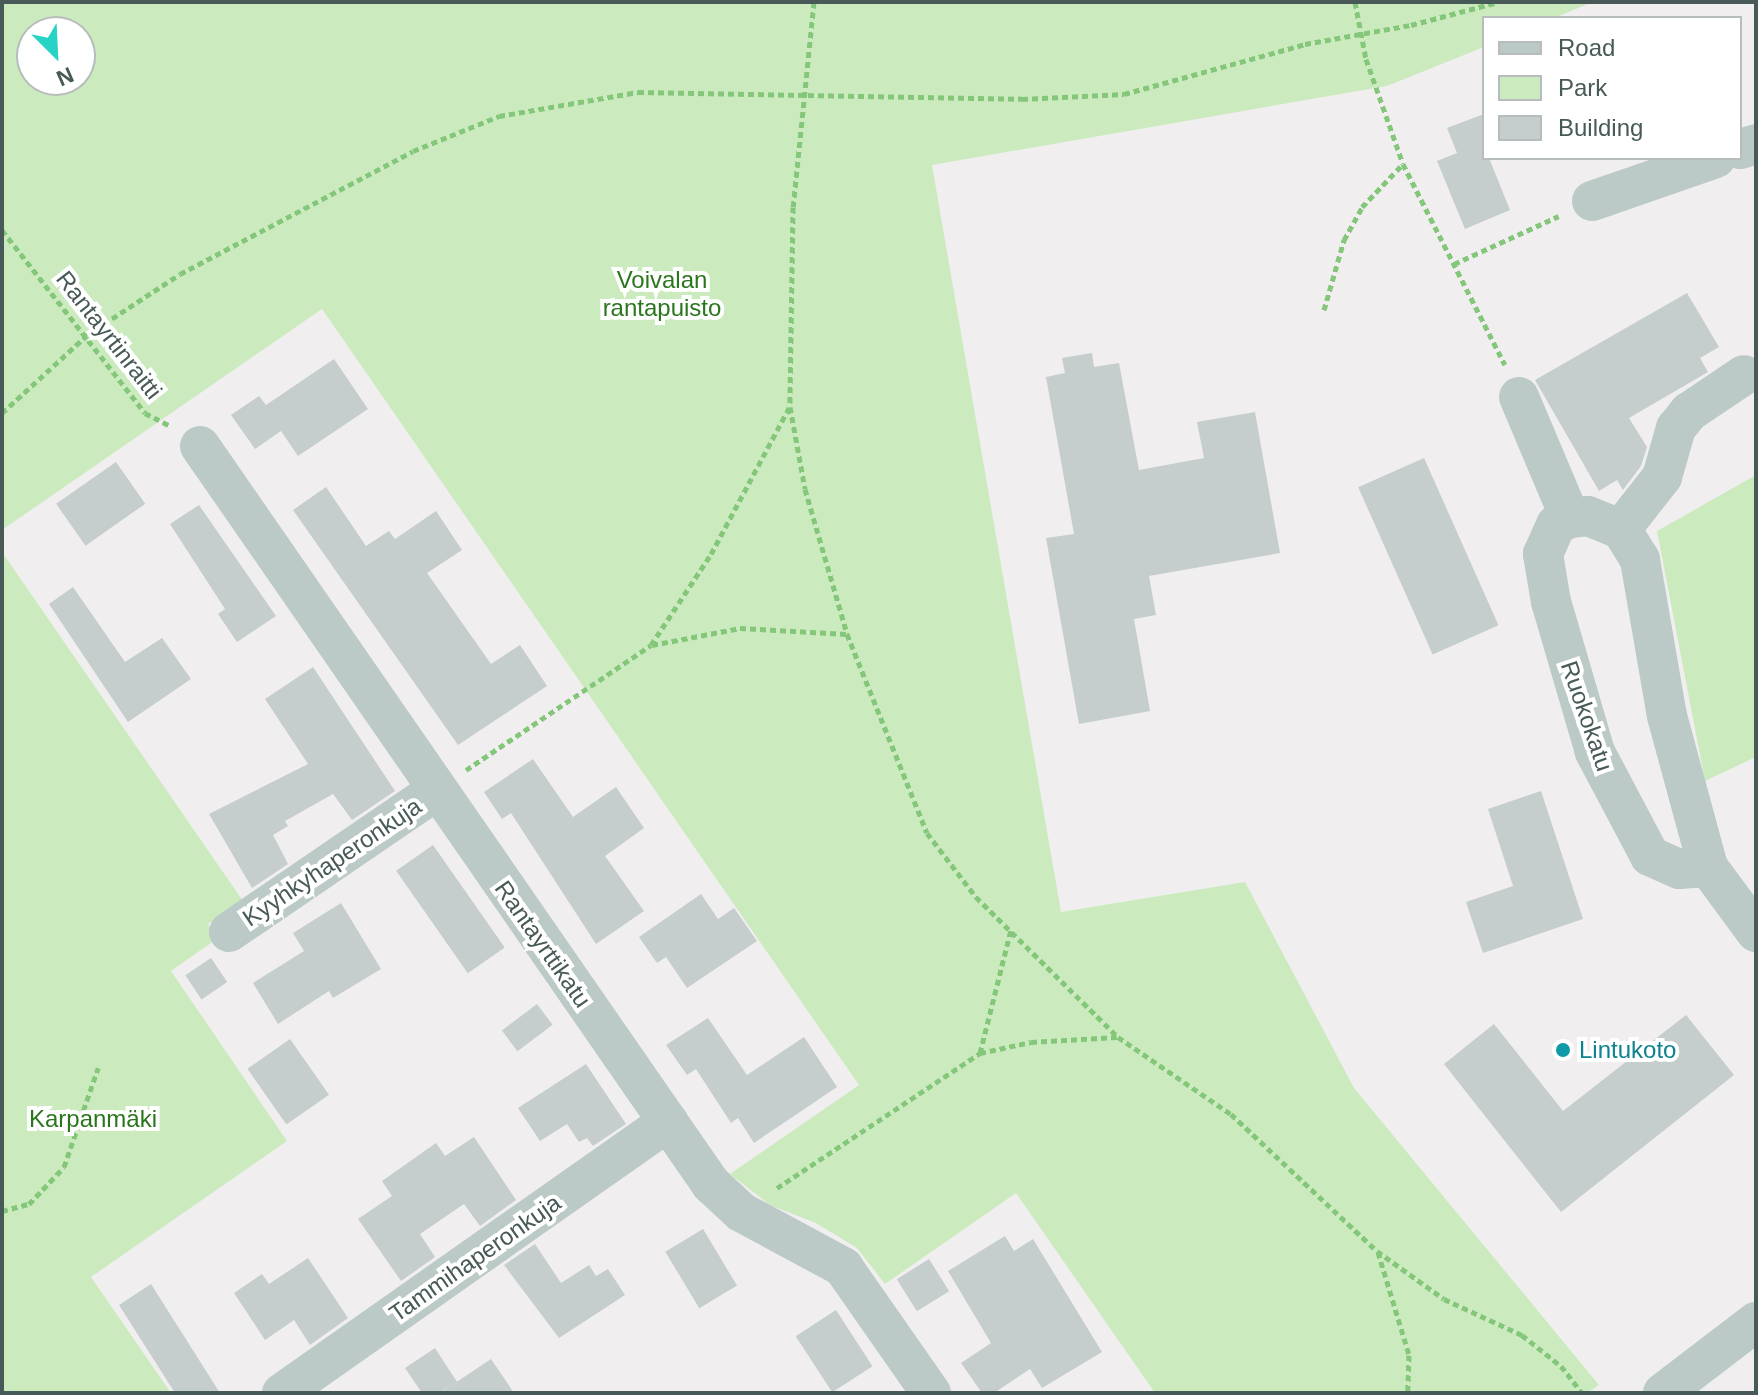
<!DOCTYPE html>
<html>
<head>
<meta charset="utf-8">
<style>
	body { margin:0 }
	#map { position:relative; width:1758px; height:1395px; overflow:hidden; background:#f1eef0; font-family:Arial,sans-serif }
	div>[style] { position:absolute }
	.green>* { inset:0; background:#cbebbf }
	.building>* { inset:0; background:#c5cdcd; transform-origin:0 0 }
	.path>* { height:5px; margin-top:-2.5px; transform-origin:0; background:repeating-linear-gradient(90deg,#85c77a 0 6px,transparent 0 10px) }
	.street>* { height:40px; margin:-20px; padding:0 20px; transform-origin:20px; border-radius:20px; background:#bbcac7 }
	.dots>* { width:22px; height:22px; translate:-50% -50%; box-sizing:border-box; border:4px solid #fff; border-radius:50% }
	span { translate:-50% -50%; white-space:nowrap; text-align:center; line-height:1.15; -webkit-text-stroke:8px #fff; paint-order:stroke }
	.park-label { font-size:24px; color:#2a761d }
	.street-label { font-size:24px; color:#485a57 }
	.culture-label { font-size:24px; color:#0d838f }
	.left { translate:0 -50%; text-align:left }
	.frame { position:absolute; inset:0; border:4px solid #485a57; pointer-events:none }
	.legend { position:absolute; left:1482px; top:16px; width:260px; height:144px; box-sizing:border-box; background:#fff; border:2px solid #b6bdbc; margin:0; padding:10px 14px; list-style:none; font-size:24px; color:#485a57 }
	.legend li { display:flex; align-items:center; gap:16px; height:40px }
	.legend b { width:40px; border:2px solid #b6bdbc }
	.north { position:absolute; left:16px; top:16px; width:80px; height:80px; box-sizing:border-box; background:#fff; border:2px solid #b6bdbc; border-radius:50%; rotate:156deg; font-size:22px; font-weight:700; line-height:32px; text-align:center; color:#485a57 }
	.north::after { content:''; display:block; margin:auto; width:28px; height:36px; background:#26d3c4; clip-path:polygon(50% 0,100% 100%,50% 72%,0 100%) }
</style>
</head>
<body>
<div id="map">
	<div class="green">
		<div style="clip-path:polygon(evenodd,2px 2px,1593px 2px,1554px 18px,1484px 18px,1484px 47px,1387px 86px,932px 165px,1061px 912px,1245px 882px,1354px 1088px,1599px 1385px,1587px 1393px,1155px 1393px,1016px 1193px,885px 1284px,857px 1248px,816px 1223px,770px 1205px,730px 1174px,859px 1085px,322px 309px,2px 530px,2px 2px,32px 32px,80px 32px,80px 80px,32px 80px,32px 32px)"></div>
		<div style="clip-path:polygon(1756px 475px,1756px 757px,1705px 781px,1657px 531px)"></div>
		<div style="clip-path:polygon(2px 552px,243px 901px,208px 924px,218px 938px,171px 971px,287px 1141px,91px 1277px,171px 1393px,2px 1393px)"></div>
	</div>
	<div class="building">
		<div style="clip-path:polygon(1484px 114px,1484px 158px,1489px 158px,1510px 210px,1465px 229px,1437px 161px,1457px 153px,1447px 128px)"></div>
		<div style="clip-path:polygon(1687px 293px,1719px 347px,1700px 358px,1708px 372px,1629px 418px,1647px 447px,1641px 466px,1623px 490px,1617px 480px,1599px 491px,1535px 380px)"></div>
		<div style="clip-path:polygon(1092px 353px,1094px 367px,1119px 363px,1139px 470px,1204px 458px,1197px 422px,1255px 412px,1280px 553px,1149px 576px,1156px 615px,1134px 619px,1150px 711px,1079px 724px,1046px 538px,1074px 534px,1046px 377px,1065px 373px,1062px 358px)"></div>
		<div style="clip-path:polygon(334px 359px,368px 409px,298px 456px,281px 431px,255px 449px,231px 415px,259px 396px,266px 405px)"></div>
		<div style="left:1424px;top:458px;width:183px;height:72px;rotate:66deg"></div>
		<div style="left:116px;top:462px;width:51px;height:73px;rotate:55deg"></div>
		<div style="clip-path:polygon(326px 487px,366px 546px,389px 531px,395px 539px,436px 511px,462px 550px,427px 573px,491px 664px,520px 645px,547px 686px,458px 745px,293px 510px)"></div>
		<div style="clip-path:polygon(199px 505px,276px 616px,237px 642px,218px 614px,225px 609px,170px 524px)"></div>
		<div style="clip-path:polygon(73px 587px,125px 662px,162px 638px,191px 679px,128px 722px,49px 604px)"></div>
		<div style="clip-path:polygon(313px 667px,395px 791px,352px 820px,333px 794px,285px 821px,288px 826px,273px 835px,288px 864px,252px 888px,209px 814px,308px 764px,265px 699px)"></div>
		<div style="clip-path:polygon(533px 759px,573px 817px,616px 787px,644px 828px,605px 856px,644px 911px,596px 944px,511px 813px,502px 819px,484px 792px)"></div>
		<div style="clip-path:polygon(1541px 791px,1583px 919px,1483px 953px,1466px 902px,1513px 886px,1488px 809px)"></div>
		<div style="left:433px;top:845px;width:125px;height:45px;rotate:55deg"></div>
		<div style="clip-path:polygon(701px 894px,718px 919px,734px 908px,757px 941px,687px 988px,666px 957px,657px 963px,639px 937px)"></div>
		<div style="clip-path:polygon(341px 903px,381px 969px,333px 998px,329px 991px,278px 1024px,253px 983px,304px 951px,293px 933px)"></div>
		<div style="left:211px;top:958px;width:29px;height:31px;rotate:56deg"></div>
		<div style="left:537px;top:1004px;width:26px;height:44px;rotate:53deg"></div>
		<div style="clip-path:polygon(1686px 1015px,1734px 1075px,1561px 1212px,1444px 1064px,1494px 1024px,1563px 1111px)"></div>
		<div style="clip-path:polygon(708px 1018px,747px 1075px,804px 1037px,837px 1087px,754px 1143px,738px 1118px,731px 1123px,696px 1069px,687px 1075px,666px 1045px)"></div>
		<div style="left:290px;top:1039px;width:68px;height:52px;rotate:55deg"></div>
		<div style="clip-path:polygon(586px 1064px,626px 1124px,593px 1146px,587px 1138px,579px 1142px,567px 1124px,540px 1141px,518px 1108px)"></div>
		<div style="clip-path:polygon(474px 1137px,516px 1200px,480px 1226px,464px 1204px,420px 1234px,435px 1257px,401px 1281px,358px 1219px,392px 1196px,382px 1181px,436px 1143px,445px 1156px)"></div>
		<div style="left:703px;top:1229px;width:66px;height:44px;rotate:59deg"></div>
		<div style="clip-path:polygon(1005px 1236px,1014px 1251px,1033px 1239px,1102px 1352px,1042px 1388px,1030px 1369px,994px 1393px,982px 1393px,961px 1363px,991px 1343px,948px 1271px)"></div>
		<div style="clip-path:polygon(535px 1244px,561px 1283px,589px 1265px,596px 1276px,608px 1269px,625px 1295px,559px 1338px,504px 1265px)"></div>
		<div style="clip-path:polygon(308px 1258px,348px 1318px,310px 1345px,294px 1320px,265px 1340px,234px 1293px,262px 1274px,269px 1284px)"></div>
		<div style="left:929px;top:1259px;width:38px;height:38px;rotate:58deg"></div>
		<div style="clip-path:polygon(151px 1284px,220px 1393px,175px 1393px,119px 1305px)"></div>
		<div style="left:836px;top:1310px;width:67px;height:48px;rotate:57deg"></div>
		<div style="clip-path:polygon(435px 1348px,457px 1382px,439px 1393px,422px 1393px,405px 1368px)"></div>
		<div style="clip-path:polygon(491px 1359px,514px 1393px,440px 1393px)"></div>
	</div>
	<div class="path">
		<div style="left:814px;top:2px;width:206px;rotate:95.8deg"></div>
		<div style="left:793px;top:207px;width:200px;rotate:90.9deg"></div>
		<div style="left:790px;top:407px;width:83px;rotate:79.6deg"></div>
		<div style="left:805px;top:489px;width:151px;rotate:73.8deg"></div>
		<div style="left:847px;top:634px;width:214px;rotate:68.1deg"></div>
		<div style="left:927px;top:833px;width:81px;rotate:52.6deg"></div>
		<div style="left:976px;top:897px;width:199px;rotate:44.6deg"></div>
		<div style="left:1118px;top:1037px;width:137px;rotate:34.3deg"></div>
		<div style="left:1231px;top:1114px;width:200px;rotate:43.2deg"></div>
		<div style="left:1377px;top:1251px;width:82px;rotate:35.6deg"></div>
		<div style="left:1444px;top:1299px;width:86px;rotate:24.8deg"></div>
		<div style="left:1522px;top:1335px;width:50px;rotate:38.5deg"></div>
		<div style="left:1561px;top:1366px;width:34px;rotate:52deg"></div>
		<div style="left:1355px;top:2px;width:58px;rotate:79.1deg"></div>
		<div style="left:1366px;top:59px;width:111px;rotate:70.6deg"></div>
		<div style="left:1403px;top:164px;width:225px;rotate:63.1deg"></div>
		<div style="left:2px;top:230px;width:232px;rotate:52deg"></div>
		<div style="left:145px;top:413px;width:28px;rotate:27deg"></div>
		<div style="left:1454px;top:264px;width:115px;rotate:-24.6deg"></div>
		<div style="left:1324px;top:310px;width:73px;rotate:-74.1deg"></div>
		<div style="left:1344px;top:240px;width:38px;rotate:-61deg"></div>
		<div style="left:1362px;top:207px;width:59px;rotate:-46.4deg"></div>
		<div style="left:2px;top:413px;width:115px;rotate:-42.5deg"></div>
		<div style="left:87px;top:335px;width:111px;rotate:-33.3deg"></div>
		<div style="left:180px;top:274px;width:263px;rotate:-27.8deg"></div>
		<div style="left:413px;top:151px;width:93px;rotate:-22.1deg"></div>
		<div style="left:499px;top:116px;width:141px;rotate:-9.8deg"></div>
		<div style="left:638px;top:92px;width:384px;rotate:1deg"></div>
		<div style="left:1022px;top:99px;width:102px;rotate:-2.8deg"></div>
		<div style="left:1124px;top:94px;width:188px;rotate:-15.4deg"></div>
		<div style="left:1305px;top:44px;width:108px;rotate:-10.2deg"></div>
		<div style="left:1411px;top:25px;width:90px;rotate:-14.8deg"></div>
		<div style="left:652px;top:645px;width:90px;rotate:-10.9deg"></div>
		<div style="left:740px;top:628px;width:107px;rotate:3.2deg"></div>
		<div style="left:466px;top:770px;width:223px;rotate:-34deg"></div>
		<div style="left:651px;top:645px;width:109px;rotate:-56.6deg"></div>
		<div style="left:711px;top:554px;width:166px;rotate:-61.9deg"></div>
		<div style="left:980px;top:1053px;width:127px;rotate:-75.9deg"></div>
		<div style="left:777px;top:1188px;width:244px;rotate:-33.6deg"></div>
		<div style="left:980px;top:1053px;width:52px;rotate:-12.2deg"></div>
		<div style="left:1031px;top:1042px;width:86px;rotate:-3.3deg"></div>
		<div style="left:2px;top:1211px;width:28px;rotate:-15deg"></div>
		<div style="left:29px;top:1204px;width:51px;rotate:-46.6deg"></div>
		<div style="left:64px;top:1167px;width:105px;rotate:-71deg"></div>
		<div style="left:1378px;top:1252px;width:108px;rotate:73.2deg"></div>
		<div style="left:1409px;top:1355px;width:38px;rotate:92deg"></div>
	</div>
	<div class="street">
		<div style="left:1740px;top:149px;width:17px;rotate:-17deg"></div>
		<div style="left:1592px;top:201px;width:131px;rotate:-19.1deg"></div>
		<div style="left:1519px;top:397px;width:131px;rotate:67.1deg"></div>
		<div style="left:200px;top:446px;width:898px;rotate:55.3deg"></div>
		<div style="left:711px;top:1184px;width:41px;rotate:43deg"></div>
		<div style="left:741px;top:1212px;width:116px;rotate:28.3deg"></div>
		<div style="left:843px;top:1267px;width:154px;rotate:55.1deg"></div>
		<div style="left:1621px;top:529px;width:66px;rotate:-51.7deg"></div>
		<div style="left:1662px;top:477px;width:51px;rotate:-74.1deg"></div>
		<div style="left:1676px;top:428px;width:21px;rotate:-51deg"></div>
		<div style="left:1689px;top:412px;width:66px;rotate:-33.9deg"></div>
		<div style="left:1708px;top:867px;width:29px;rotate:176deg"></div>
		<div style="left:1679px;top:869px;width:32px;rotate:-156deg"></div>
		<div style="left:1650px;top:856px;width:118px;rotate:-117.9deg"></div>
		<div style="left:1595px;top:752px;width:156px;rotate:-106.3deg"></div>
		<div style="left:1551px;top:602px;width:49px;rotate:-99.5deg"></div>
		<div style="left:1543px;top:554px;width:32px;rotate:-66deg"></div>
		<div style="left:1556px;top:525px;width:16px;rotate:-27deg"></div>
		<div style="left:1570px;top:518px;width:18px;rotate:-6deg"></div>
		<div style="left:1588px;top:516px;width:35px;rotate:22deg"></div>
		<div style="left:1621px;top:529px;width:36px;rotate:58deg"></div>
		<div style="left:1640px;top:560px;width:158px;rotate:80.2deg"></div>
		<div style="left:1667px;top:716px;width:156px;rotate:74.8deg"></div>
		<div style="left:1708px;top:867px;width:81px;rotate:53.6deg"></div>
		<div style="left:229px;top:932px;width:250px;rotate:-34.3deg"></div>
		<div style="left:282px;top:1393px;width:472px;rotate:-35.1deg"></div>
		<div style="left:1663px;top:1393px;width:117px;rotate:-37.4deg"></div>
	</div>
	<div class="dots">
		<div style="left:1563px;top:1050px;background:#0f9aa8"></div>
	</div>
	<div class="park-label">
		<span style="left:662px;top:294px">Voivalan<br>rantapuisto</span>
		<span style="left:93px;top:1119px">Karpanmäki</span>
	</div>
	<div class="street-label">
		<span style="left:109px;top:335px;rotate:52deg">Rantayrtinraitti</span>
		<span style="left:1587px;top:716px;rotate:71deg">Ruokokatu</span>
		<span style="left:332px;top:862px;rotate:-34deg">Kyyhkyhaperonkuja</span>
		<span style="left:543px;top:944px;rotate:55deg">Rantayrttikatu</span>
		<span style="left:475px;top:1258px;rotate:-35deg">Tammihaperonkuja</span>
	</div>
	<div class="culture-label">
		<span class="left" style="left:1579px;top:1050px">Lintukoto</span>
	</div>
	<div class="frame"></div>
	<ul class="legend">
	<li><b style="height:10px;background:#bbcac7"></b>Road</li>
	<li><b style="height:22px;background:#cbebbf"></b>Park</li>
	<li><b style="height:22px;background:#c5cdcd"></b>Building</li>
	</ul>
	<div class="north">N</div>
</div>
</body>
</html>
